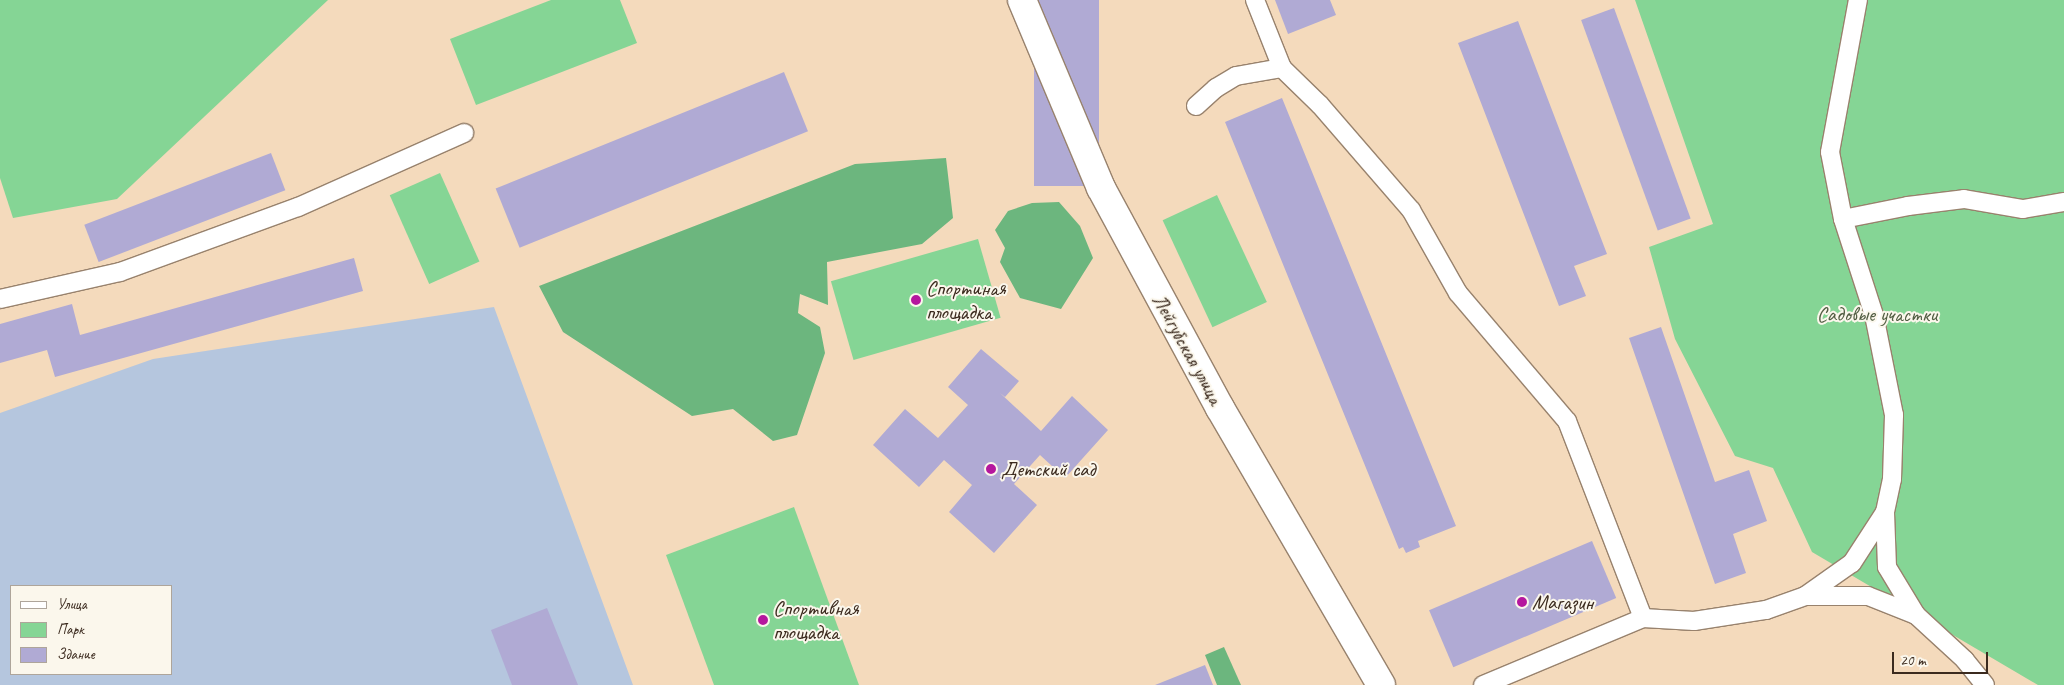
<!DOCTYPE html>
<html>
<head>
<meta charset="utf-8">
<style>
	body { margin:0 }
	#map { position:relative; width:2064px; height:685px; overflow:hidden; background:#f4dabc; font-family:Caveat,sans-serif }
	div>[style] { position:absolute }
	.industrial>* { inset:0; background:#b5c6de }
	.green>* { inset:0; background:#85d595; transform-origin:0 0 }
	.forest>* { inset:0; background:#6cb67e }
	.building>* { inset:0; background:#b0aad4; transform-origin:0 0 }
	.roads { filter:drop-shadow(1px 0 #98826d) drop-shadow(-1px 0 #98826d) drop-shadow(0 1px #98826d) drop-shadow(0 -1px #98826d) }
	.lane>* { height:18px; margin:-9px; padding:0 9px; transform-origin:9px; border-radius:9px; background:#fff }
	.street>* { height:28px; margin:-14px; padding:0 14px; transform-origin:14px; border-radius:14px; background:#fff }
	.dots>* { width:14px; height:14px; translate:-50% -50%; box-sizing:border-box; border:2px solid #fbf7ec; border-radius:50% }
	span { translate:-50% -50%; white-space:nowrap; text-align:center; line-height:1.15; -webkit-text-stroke:4px #fbf7ec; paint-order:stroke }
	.poi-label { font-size:21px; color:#3b2a1e }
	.left { translate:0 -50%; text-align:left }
	.park-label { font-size:21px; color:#515d42 }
	.street-label { font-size:21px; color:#3b2a1e }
	.legend { position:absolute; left:10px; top:585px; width:162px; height:90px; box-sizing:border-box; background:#fbf7ec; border:1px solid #aea59a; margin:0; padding:6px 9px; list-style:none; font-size:15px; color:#3b2a1e }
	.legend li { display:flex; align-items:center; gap:10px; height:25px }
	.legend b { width:25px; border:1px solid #aea59a }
	.scale { position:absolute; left:1892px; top:652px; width:96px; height:22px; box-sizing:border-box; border:2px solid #3b2a1e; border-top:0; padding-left:6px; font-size:15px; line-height:18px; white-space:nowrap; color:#3b2a1e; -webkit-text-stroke:4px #fbf7ec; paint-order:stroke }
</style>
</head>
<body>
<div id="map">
	<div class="industrial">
		<div style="clip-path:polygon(evenodd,494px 307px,633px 685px,0 685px,0 413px,153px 359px,494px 307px,11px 586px,171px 586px,171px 674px,11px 674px,11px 586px)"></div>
	</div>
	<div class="green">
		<div style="clip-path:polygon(0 0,328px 0,117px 199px,13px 218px,0 178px)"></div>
		<div style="clip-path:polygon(551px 0,620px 0,637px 43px,476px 105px,450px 39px)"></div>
		<div style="clip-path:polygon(1635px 0,2064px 0,2064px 685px,2038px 685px,1812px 552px,1773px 468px,1735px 456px,1675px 339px,1649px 247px,1713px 224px)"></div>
		<div style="left:440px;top:173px;width:97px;height:55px;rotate:66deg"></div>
		<div style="left:1217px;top:195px;width:118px;height:60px;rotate:65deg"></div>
		<div style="left:978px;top:239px;width:82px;height:153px;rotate:74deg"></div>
		<div style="clip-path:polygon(794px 507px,859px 685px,714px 685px,666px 555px)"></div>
	</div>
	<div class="forest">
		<div style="clip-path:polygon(946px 158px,953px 218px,922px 244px,827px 262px,828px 305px,800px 294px,798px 313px,820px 327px,825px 353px,797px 435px,773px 441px,733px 409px,692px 416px,563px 332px,539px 286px,855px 164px)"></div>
		<div style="clip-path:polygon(1059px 202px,1080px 226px,1093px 258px,1061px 309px,1020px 298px,1000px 262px,1005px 248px,995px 230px,1008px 211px,1032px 203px)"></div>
		<div style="clip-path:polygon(1224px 647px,1241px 685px,1217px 685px,1205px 655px)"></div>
	</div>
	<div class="building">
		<div style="left:1034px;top:0;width:65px;height:186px"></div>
		<div style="clip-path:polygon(1275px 0,1330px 0,1336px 15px,1288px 34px)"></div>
		<div style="left:1614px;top:8px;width:224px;height:35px;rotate:70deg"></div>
		<div style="clip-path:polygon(1518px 21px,1607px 254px,1574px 266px,1586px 296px,1559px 306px,1458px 43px)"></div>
		<div style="left:784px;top:72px;width:64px;height:311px;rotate:68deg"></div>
		<div style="clip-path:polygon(1282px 98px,1456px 526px,1418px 541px,1420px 547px,1406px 553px,1403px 547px,1399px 549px,1225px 122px)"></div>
		<div style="left:271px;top:153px;width:40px;height:200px;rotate:69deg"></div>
		<div style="clip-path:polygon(354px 258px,363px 291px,55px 377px,47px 350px,0 363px,0 324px,72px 304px,80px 335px)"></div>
		<div style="clip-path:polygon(1661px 327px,1715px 482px,1749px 470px,1767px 521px,1733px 534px,1746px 573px,1715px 584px,1629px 338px)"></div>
		<div style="clip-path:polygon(981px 349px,1019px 381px,1005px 397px,1000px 393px,1041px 431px,1072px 396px,1108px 430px,1065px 478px,1040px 455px,1014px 484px,1037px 505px,994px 553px,949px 512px,972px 485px,944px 460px,919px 487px,873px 445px,905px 409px,938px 438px,968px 405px,948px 387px)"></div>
		<div style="left:1592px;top:541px;width:62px;height:177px;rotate:67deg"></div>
		<div style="clip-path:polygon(547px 608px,578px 685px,512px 685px,491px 630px)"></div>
		<div style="clip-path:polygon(1205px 665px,1213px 685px,1155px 685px)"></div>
	</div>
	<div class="roads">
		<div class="lane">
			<div style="left:1255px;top:0;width:73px;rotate:68.3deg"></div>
			<div style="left:1282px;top:68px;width:53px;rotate:44.2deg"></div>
			<div style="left:1320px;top:105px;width:139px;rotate:49.1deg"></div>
			<div style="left:1411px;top:210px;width:95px;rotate:60.5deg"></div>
			<div style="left:1458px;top:293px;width:168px;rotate:49.6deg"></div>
			<div style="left:1567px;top:421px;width:211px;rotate:68.9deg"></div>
			<div style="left:1643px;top:618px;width:51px;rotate:3.4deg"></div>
			<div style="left:1694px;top:621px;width:73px;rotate:-8.7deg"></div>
			<div style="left:1766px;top:610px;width:41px;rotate:-19.7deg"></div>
			<div style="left:1805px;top:596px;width:57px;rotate:-35.1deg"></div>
			<div style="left:1852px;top:563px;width:61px;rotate:-57.1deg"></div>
			<div style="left:1196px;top:106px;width:27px;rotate:-42deg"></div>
			<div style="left:1216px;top:88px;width:23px;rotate:-31deg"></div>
			<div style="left:1236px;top:76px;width:47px;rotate:-9.9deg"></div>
			<div style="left:1843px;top:219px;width:68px;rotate:-101deg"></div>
			<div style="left:1830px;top:152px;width:155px;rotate:-79.6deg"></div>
			<div style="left:0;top:299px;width:123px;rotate:-12.7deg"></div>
			<div style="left:120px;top:272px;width:189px;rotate:-20.1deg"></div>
			<div style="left:298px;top:207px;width:182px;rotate:-24deg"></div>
			<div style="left:1805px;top:596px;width:63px"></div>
			<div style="left:1868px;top:596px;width:52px;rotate:21.6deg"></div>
			<div style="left:1483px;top:685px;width:173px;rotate:-22.7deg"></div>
			<div style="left:1985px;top:685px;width:32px;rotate:-129deg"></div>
			<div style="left:1965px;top:660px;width:67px;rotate:-137.4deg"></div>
			<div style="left:1916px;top:615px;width:56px;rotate:-121.1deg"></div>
			<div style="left:1887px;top:567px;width:55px;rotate:-92.1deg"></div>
			<div style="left:1885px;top:512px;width:34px;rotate:-78deg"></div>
			<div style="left:1892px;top:479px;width:64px;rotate:-88.2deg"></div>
			<div style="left:1894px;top:415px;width:102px;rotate:-101.3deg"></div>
			<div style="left:1874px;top:315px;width:101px;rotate:-107.9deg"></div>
			<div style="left:1843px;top:219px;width:66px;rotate:-11.3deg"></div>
			<div style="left:1908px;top:206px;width:56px;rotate:-7.1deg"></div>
			<div style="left:1964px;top:199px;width:60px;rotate:9.6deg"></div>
			<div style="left:2023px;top:209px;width:42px;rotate:-9.7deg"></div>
		</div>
		<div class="street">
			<div style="left:1022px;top:0;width:204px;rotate:67.2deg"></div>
			<div style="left:1101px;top:188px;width:250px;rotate:61.6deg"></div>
			<div style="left:1220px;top:408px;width:320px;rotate:59.8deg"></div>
		</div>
	</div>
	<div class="dots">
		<div style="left:916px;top:300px;background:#b5179e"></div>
		<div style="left:991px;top:469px;background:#b5179e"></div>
		<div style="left:1522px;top:602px;background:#b5179e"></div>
		<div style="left:763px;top:620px;background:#b5179e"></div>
	</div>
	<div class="poi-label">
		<span class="left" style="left:926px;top:300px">Спортиная<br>площадка</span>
		<span class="left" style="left:1001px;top:469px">Детский сад</span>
		<span class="left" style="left:1532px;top:602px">Магазин</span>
		<span class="left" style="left:773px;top:620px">Спортивная<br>площадка</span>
	</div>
	<div class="park-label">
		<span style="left:1877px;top:314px">Садовые участки</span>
	</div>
	<div class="street-label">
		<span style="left:1188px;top:349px;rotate:61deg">Лейгубская улица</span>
	</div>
	<ul class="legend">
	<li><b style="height:6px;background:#fff"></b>Улица</li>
	<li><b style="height:14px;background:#85d595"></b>Парк</li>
	<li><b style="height:14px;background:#b0aad4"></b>Здание</li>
	</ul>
	<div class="scale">20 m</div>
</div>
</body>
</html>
